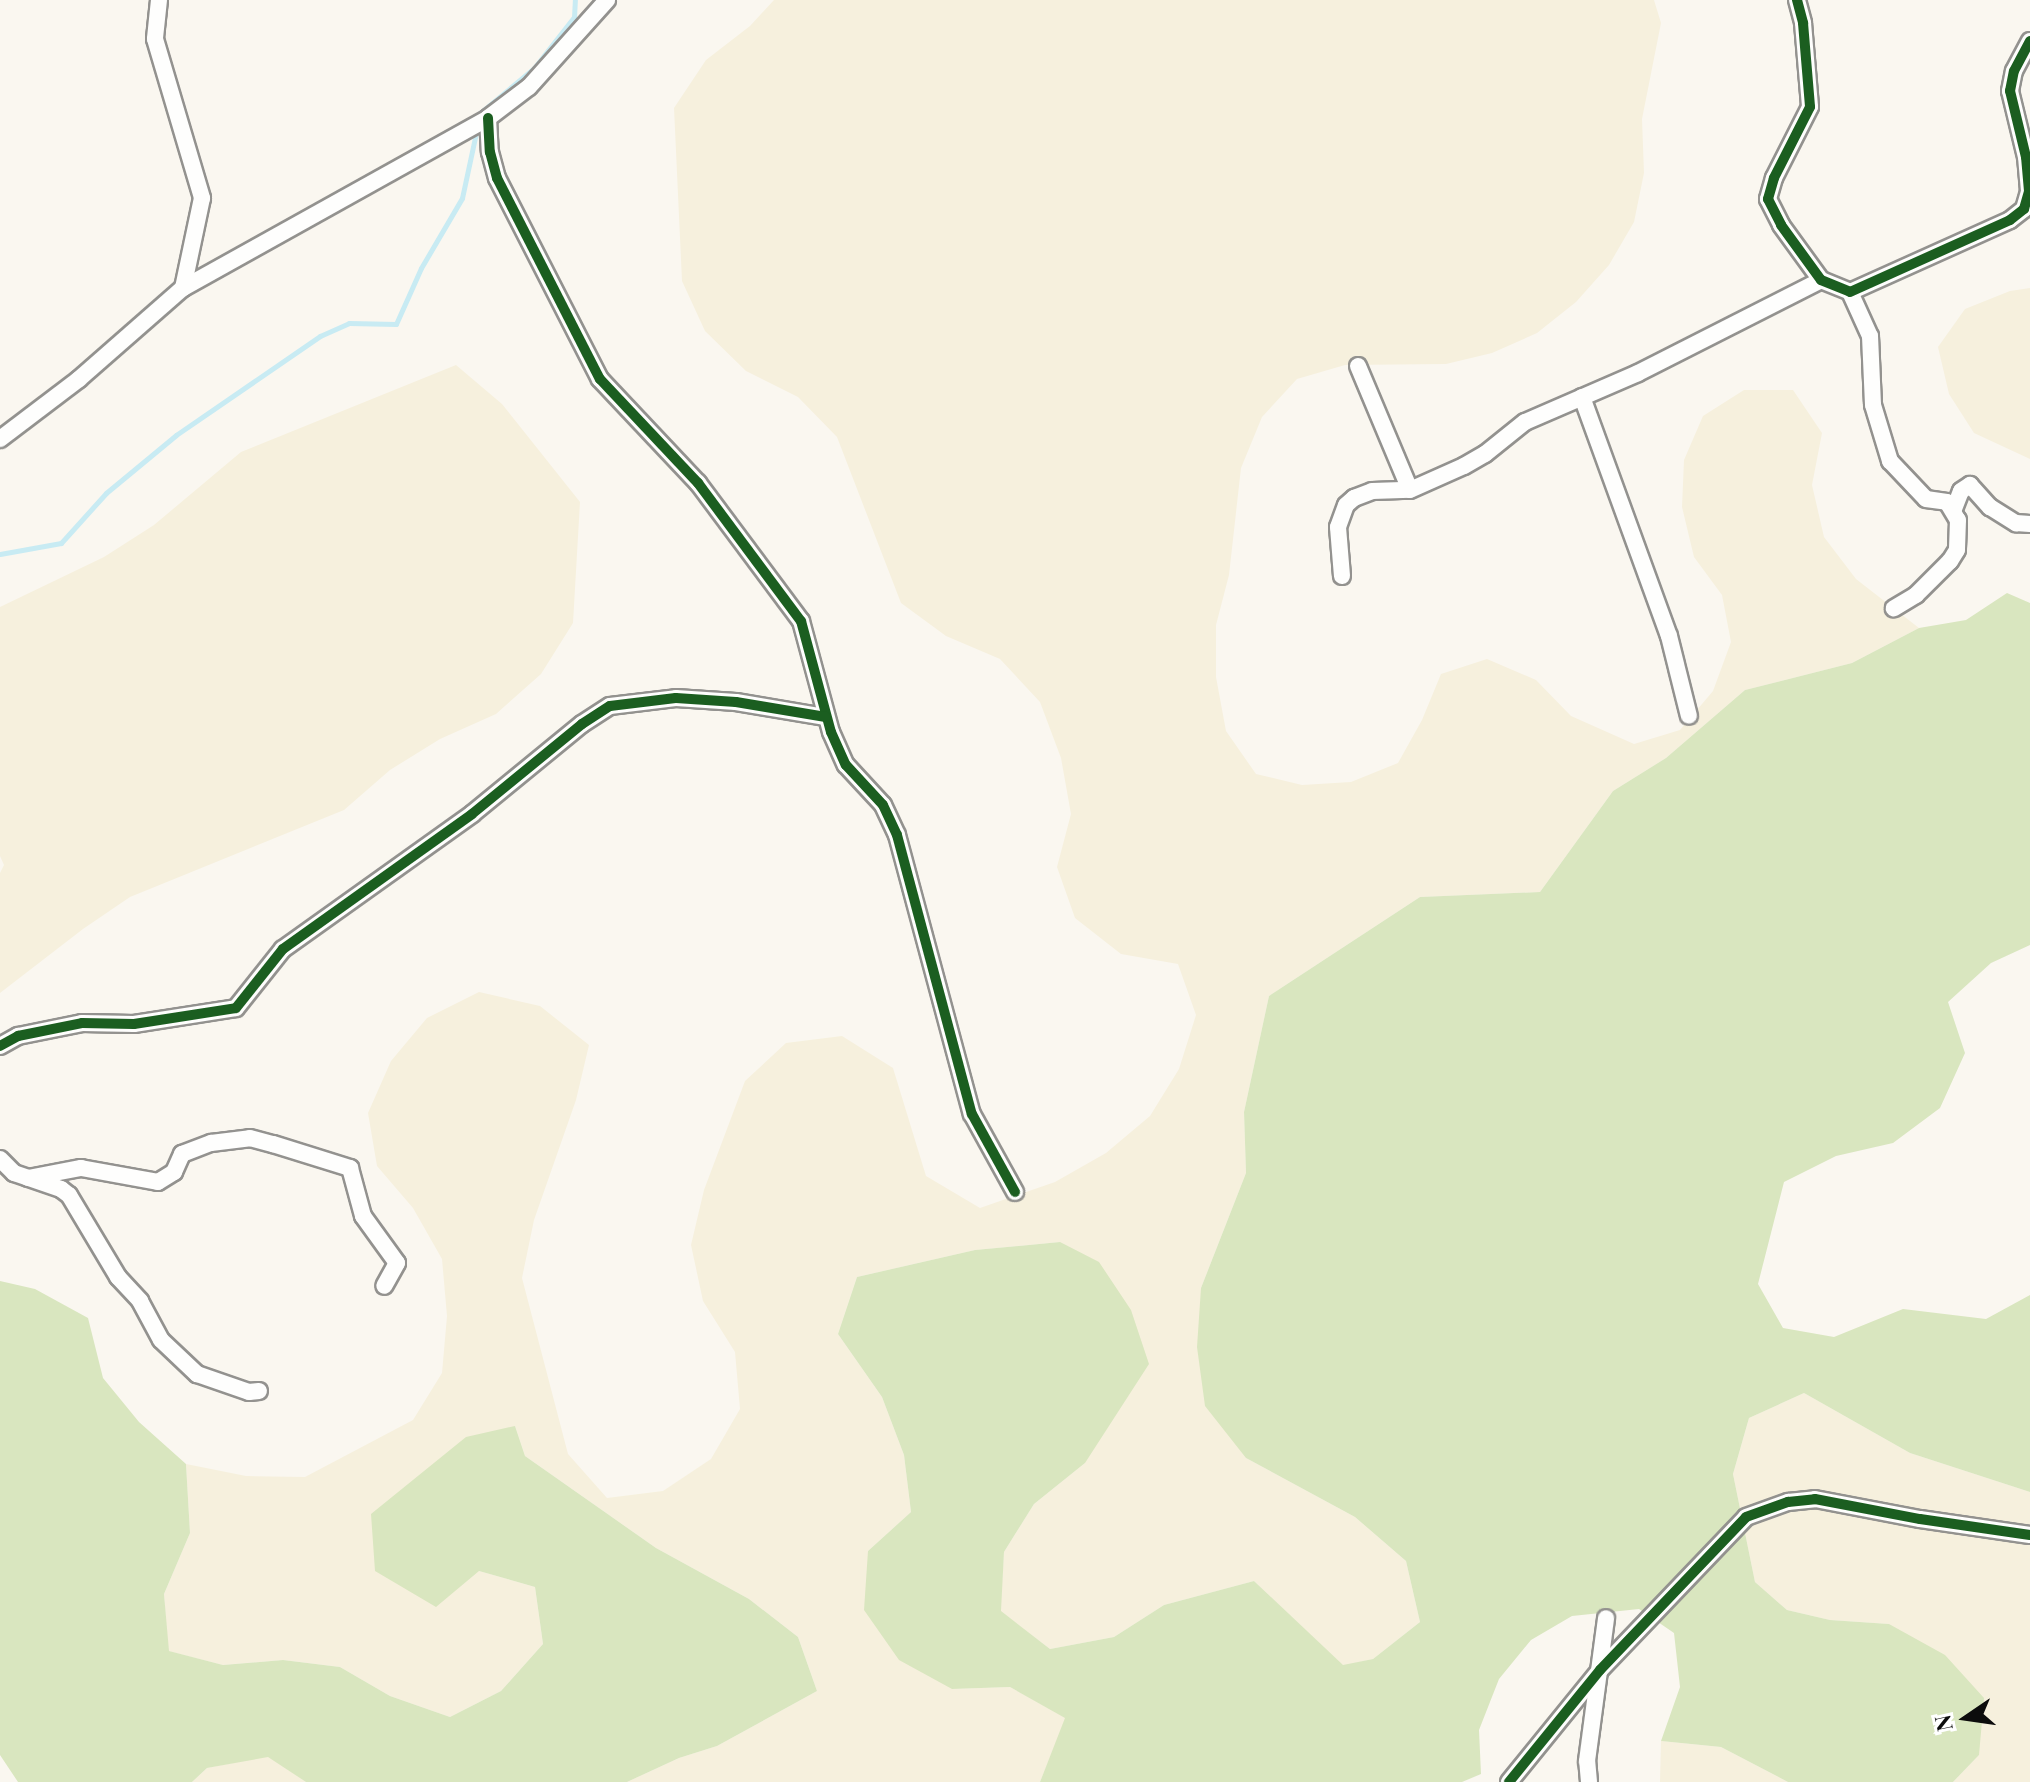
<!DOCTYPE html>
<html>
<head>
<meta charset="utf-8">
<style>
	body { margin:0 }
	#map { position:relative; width:2030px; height:1782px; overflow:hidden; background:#faf7f0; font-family:"Playfair Display",serif }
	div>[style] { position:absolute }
	.farmland>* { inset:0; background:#f6f0dd }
	.forest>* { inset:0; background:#d9e6bf }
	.stream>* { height:5px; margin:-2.5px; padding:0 2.5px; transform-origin:2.5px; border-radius:2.5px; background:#c8ebf3 }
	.roads { filter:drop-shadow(2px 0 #93928f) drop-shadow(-2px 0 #93928f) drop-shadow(0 2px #93928f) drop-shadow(0 -2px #93928f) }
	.minor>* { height:16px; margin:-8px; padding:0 8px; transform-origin:8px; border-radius:8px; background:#fefefd }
	.cycleway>* { height:10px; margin:-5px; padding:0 5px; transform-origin:5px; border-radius:5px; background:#1b5e20 }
	span { translate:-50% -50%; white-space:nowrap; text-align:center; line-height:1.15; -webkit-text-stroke:8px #fff; paint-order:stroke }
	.north { position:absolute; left:1926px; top:1678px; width:80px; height:80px; -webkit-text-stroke:6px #fff; paint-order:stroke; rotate:257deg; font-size:22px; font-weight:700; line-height:32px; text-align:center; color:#0c0c0c }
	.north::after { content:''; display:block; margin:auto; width:28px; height:36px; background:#0c0c0c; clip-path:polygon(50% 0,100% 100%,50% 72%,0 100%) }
</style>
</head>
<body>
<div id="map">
	<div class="farmland">
		<div style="clip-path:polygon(774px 0,1654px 0,1661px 23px,1642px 119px,1644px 173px,1634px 222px,1609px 265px,1576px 302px,1537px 333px,1492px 353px,1446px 364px,1345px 365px,1297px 379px,1262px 417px,1241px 468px,1229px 575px,1216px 625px,1216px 677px,1226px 731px,1256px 774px,1302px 785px,1351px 782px,1398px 763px,1422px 720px,1441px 674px,1487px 659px,1536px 680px,1571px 716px,1634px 744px,1680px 730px,1713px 691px,1731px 642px,1722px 595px,1694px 557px,1682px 507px,1684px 460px,1703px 416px,1744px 390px,1793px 390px,1822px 433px,1812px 485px,1824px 537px,1856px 579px,1919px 628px,1852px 663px,1745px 690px,1666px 758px,1613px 791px,1540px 892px,1420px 897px,1269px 996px,1244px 1112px,1246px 1173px,1201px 1288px,1246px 1458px,1355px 1517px,1406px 1561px,1420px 1622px,1373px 1659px,1343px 1666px,1254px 1581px,1164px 1605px,1114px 1637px,1050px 1649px,1000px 1611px,1004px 1552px,1034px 1504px,1085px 1463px,1060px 1242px,975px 1250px,857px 1277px,838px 1334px,882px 1397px,904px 1455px,911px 1512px,868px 1551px,952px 1689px,1010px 1687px,1066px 1718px,1040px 1782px,627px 1782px,679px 1758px,717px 1746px,817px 1691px,798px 1637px,749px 1599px,656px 1548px,525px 1456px,515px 1426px,479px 1571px,535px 1587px,543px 1644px,501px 1691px,450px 1717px,390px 1696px,340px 1667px,283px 1660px,223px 1665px,168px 1651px,164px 1594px,190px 1533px,186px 1464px,246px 1476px,305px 1477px,413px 1420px,442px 1373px,447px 1316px,442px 1259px,413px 1208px,377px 1166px,368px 1113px,391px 1061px,427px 1018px,479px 992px,540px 1006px,589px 1045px,576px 1100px,534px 1220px,522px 1278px,568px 1454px,607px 1498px,663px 1491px,711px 1459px,740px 1409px,735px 1352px,703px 1301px,691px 1245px,704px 1190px,745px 1081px,786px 1043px,842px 1036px,893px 1068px,926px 1176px,980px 1208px,1055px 1182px,1106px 1153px,1150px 1116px,1179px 1069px,1196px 1015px,1178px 964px,1121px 954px,1075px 918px,1057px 867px,1071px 814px,1061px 758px,1040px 702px,1000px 659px,946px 636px,901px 603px,837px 437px,798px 397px,746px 371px,705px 331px,682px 281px,674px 108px,706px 60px,750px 26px)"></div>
		<div style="clip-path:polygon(2030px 288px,2030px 459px,1974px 433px,1949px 394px,1938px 347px,1965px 309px,2010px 291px)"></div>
		<div style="clip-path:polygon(456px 365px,502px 404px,580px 502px,573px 623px,541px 674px,496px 714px,440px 739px,390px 770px,344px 810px,130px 897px,83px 929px,0 993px,0 873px,4px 865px,0 856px,0 607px,104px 557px,154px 525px,241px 452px)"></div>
		<div style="clip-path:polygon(1804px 1393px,1910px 1453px,2030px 1492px,2030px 1782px,1953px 1782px,1979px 1755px,1889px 1624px,1830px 1620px,1787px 1610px,1755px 1582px,1733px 1474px,1749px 1418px)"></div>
		<div style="clip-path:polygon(1661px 1741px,1721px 1747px,1788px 1782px,1660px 1782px)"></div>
		<div style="clip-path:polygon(268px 1756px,306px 1782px,192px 1782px,207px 1768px)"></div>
	</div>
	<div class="forest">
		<div style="clip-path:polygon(2007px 593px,2030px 603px,2030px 945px,1991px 963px,1948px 1002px,1965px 1053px,1940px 1108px,1893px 1143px,1836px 1156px,1784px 1182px,1758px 1284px,1783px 1328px,1834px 1337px,1903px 1309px,1986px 1319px,2030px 1295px,2030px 1492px,1910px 1453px,1804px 1393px,1749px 1418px,1733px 1474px,1755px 1582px,1787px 1610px,1830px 1620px,1889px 1624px,1945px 1655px,1984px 1698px,1979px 1755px,1953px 1782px,1788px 1782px,1721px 1747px,1661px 1741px,1680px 1687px,1674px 1633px,1639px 1609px,1572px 1616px,1531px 1640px,1499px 1679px,1479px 1730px,1481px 1774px,1462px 1782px,1040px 1782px,1065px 1718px,1010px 1687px,952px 1689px,899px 1660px,864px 1610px,868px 1551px,911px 1512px,904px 1455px,882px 1397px,838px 1334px,857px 1277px,975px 1250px,1060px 1242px,1099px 1262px,1131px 1310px,1149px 1364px,1085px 1463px,1034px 1504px,1004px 1552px,1001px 1611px,1050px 1649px,1114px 1637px,1164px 1605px,1254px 1581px,1343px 1665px,1373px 1659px,1420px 1622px,1406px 1561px,1355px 1517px,1246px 1458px,1205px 1406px,1197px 1347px,1201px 1288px,1246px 1173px,1244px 1112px,1269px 996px,1420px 897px,1540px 892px,1613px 791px,1666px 758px,1745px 690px,1852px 663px,1919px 628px,1966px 620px)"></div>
		<div style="clip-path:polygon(0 1281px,35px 1289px,88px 1318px,103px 1378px,139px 1422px,186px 1464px,190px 1533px,164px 1594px,169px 1651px,223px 1665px,283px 1660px,340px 1667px,390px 1696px,450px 1717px,501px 1691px,543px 1644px,535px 1587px,479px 1571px,436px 1607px,375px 1571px,371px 1514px,466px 1437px,515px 1426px,525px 1456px,656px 1548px,749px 1599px,798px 1637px,817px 1691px,717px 1746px,679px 1758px,627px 1782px,306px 1782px,268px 1757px,207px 1768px,192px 1782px,18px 1782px,0 1755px)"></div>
	</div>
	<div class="stream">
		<div style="left:479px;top:118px;width:5px;rotate:-79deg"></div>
		<div style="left:480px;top:113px;width:70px;rotate:-39.8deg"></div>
		<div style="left:534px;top:68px;width:65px;rotate:-51.9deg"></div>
		<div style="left:574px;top:17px;width:17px;rotate:-87deg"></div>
		<div style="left:0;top:554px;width:62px;rotate:-10.2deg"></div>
		<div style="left:61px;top:543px;width:67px;rotate:-48deg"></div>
		<div style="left:106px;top:493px;width:91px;rotate:-39.6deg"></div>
		<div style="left:176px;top:435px;width:175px;rotate:-34.5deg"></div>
		<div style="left:320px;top:336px;width:32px;rotate:-24deg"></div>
		<div style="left:349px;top:323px;width:47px;rotate:1.2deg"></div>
		<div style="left:396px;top:324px;width:61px;rotate:-65.9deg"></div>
		<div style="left:421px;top:268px;width:81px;rotate:-59.6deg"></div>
		<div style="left:462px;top:198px;width:72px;rotate:-77.9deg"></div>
	</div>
	<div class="roads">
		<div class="minor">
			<div style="left:159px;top:0;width:39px;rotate:96deg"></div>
			<div style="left:155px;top:39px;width:166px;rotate:73.5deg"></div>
			<div style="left:202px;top:198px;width:92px;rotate:101.9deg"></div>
			<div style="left:1797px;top:0;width:24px;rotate:75deg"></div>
			<div style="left:1803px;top:23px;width:84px;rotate:85.2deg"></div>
			<div style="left:1810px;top:107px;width:80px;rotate:116.9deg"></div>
			<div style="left:1774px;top:178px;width:22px;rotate:106deg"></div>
			<div style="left:1768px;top:199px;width:29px;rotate:63deg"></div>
			<div style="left:1781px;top:225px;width:68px;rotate:54deg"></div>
			<div style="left:1821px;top:280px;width:31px;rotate:22deg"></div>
			<div style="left:1850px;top:292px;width:175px;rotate:-24.2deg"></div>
			<div style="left:2010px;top:220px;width:18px;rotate:-38deg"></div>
			<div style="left:2024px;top:209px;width:19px;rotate:-74deg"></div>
			<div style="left:2029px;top:191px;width:34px;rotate:-95deg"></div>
			<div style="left:2026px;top:157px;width:68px;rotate:-103.6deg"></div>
			<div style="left:2010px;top:91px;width:20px;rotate:-79deg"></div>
			<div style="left:2014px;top:71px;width:34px;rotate:-62deg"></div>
			<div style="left:488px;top:118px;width:34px;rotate:87deg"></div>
			<div style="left:490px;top:152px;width:27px;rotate:75deg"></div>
			<div style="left:497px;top:178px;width:226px;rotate:62.9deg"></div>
			<div style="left:600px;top:379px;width:143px;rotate:46.7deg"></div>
			<div style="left:698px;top:483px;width:172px;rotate:53.3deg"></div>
			<div style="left:801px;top:621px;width:115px;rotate:74.9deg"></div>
			<div style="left:831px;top:732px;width:36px;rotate:66deg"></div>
			<div style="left:846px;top:765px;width:54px;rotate:47.2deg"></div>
			<div style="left:883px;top:805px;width:33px;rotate:65deg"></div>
			<div style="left:897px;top:835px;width:289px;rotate:75deg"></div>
			<div style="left:972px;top:1114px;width:89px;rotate:61.1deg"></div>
			<div style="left:1850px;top:292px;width:48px;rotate:65.6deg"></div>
			<div style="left:1870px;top:336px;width:69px;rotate:87.5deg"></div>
			<div style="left:1873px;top:405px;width:59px;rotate:73.1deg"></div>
			<div style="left:1890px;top:461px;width:52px;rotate:46.5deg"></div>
			<div style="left:1926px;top:499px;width:21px;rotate:8deg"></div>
			<div style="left:1947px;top:502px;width:21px;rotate:59deg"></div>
			<div style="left:1958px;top:520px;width:30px;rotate:92deg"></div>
			<div style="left:1957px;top:550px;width:13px;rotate:122deg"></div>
			<div style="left:1950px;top:561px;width:48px;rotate:135deg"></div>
			<div style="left:1916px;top:595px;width:26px;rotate:149deg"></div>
			<div style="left:1358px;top:366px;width:134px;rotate:67.2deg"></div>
			<div style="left:1582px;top:397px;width:254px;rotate:70deg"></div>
			<div style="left:1669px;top:636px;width:82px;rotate:76deg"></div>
			<div style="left:0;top:439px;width:99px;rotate:-37.2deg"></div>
			<div style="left:79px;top:379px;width:138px;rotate:-41.2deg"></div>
			<div style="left:183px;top:288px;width:349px;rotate:-29.1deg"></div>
			<div style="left:488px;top:118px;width:51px;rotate:-37.1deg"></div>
			<div style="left:529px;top:87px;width:117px;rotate:-48.1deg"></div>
			<div style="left:1954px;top:509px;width:19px;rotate:-69deg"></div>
			<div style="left:1961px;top:491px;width:11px;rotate:-34deg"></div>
			<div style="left:1970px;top:485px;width:30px;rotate:48deg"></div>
			<div style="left:1990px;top:507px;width:31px;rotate:32deg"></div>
			<div style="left:2016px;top:523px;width:14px;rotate:4deg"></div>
			<div style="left:1342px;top:576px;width:49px;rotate:-94.7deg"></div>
			<div style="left:1338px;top:527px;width:23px;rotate:-70deg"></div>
			<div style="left:1346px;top:505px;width:11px;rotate:-41deg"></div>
			<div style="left:1354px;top:498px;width:19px;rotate:-21deg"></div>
			<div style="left:1372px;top:491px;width:38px;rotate:-2deg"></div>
			<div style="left:1410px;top:490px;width:59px;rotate:-24deg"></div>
			<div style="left:1464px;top:466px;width:24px;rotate:-30deg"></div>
			<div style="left:1485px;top:454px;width:51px;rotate:-38.7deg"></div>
			<div style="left:1525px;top:422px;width:123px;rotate:-23.4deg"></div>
			<div style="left:1638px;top:373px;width:205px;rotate:-26.9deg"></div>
			<div style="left:0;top:1046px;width:21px;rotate:-29deg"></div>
			<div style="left:18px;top:1036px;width:65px;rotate:-11.5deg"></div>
			<div style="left:82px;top:1023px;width:52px;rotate:1.1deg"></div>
			<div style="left:134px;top:1024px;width:103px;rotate:-8.9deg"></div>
			<div style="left:236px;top:1008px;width:75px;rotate:-51.5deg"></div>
			<div style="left:283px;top:949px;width:232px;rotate:-35.5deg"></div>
			<div style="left:472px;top:814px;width:142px;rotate:-39.3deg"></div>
			<div style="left:582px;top:724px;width:33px;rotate:-33deg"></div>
			<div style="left:610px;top:706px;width:66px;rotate:-6.9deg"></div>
			<div style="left:676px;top:698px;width:60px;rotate:3.8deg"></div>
			<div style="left:736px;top:702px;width:91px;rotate:9.5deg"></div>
			<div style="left:0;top:1159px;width:20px;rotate:45deg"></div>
			<div style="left:14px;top:1173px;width:50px;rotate:18.8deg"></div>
			<div style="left:61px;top:1189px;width:10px;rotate:37deg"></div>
			<div style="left:69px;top:1195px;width:96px;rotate:59.1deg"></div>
			<div style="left:118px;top:1277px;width:33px;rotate:47deg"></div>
			<div style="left:140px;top:1301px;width:44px;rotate:61.7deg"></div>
			<div style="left:161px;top:1340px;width:50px;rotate:43.4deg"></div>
			<div style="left:197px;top:1374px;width:55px;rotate:19.1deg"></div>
			<div style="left:249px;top:1392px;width:10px;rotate:-6deg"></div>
			<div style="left:28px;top:1178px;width:54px;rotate:-10.7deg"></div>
			<div style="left:81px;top:1168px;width:78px;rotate:10.3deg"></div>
			<div style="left:158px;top:1182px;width:19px;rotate:-32deg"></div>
			<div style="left:174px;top:1172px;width:20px;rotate:-66deg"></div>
			<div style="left:182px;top:1154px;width:31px;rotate:-21deg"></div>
			<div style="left:211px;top:1143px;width:39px;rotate:-7deg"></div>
			<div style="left:250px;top:1138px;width:24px;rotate:15deg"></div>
			<div style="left:273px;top:1144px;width:81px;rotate:17.3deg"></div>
			<div style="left:350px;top:1168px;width:50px;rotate:74.8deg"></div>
			<div style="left:363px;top:1216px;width:58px;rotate:54.1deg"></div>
			<div style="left:397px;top:1263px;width:26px;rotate:119deg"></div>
			<div style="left:1509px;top:1782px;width:144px;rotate:-50.9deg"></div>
			<div style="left:1600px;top:1670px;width:211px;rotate:-46.3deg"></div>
			<div style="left:1746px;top:1517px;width:45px;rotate:-19.7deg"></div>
			<div style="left:1788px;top:1502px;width:27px;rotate:-6deg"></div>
			<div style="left:1815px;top:1499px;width:107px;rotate:10.8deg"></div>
			<div style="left:1920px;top:1519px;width:111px;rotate:8.3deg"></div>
			<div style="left:1589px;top:1782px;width:21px;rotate:-95deg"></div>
			<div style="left:1587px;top:1761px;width:144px;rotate:-82.4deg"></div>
		</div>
	</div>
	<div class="cycleway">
		<div style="left:1797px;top:0;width:24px;rotate:75deg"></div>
		<div style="left:1803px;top:23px;width:84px;rotate:85.2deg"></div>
		<div style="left:1810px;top:107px;width:80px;rotate:116.9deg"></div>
		<div style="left:1774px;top:178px;width:22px;rotate:106deg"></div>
		<div style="left:1768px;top:199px;width:29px;rotate:63deg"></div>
		<div style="left:1781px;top:225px;width:68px;rotate:54deg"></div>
		<div style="left:1821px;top:280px;width:31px;rotate:22deg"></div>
		<div style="left:1850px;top:292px;width:175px;rotate:-24.2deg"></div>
		<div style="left:2010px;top:220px;width:18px;rotate:-38deg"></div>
		<div style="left:2024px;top:209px;width:19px;rotate:-74deg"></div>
		<div style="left:2029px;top:191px;width:34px;rotate:-95deg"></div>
		<div style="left:2026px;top:157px;width:68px;rotate:-103.6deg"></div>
		<div style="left:2010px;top:91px;width:20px;rotate:-79deg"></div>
		<div style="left:2014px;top:71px;width:34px;rotate:-62deg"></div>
		<div style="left:488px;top:118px;width:34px;rotate:87deg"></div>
		<div style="left:490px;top:152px;width:27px;rotate:75deg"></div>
		<div style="left:497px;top:178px;width:226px;rotate:62.9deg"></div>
		<div style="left:600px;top:379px;width:143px;rotate:46.7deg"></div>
		<div style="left:698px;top:483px;width:172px;rotate:53.3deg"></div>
		<div style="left:801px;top:621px;width:115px;rotate:74.9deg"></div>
		<div style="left:831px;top:732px;width:36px;rotate:66deg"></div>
		<div style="left:846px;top:765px;width:54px;rotate:47.2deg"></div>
		<div style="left:883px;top:805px;width:33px;rotate:65deg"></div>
		<div style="left:897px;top:835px;width:289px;rotate:75deg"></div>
		<div style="left:972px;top:1114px;width:89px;rotate:61.1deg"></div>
		<div style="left:0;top:1046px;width:21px;rotate:-29deg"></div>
		<div style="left:18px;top:1036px;width:65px;rotate:-11.5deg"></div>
		<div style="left:82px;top:1023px;width:52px;rotate:1.1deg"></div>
		<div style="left:134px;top:1024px;width:103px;rotate:-8.9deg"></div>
		<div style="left:236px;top:1008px;width:75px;rotate:-51.5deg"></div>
		<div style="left:283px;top:949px;width:232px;rotate:-35.5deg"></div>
		<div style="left:472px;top:814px;width:142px;rotate:-39.3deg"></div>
		<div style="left:582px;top:724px;width:33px;rotate:-33deg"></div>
		<div style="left:610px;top:706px;width:66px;rotate:-6.9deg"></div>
		<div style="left:676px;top:698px;width:60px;rotate:3.8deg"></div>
		<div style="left:736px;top:702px;width:91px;rotate:9.5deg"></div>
		<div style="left:1509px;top:1782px;width:144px;rotate:-50.9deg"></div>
		<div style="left:1600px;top:1670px;width:211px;rotate:-46.3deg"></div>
		<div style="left:1746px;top:1517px;width:45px;rotate:-19.7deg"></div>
		<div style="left:1788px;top:1502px;width:27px;rotate:-6deg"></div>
		<div style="left:1815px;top:1499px;width:107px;rotate:10.8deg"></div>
		<div style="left:1920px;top:1519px;width:111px;rotate:8.3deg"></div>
	</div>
	<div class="north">N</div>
</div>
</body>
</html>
